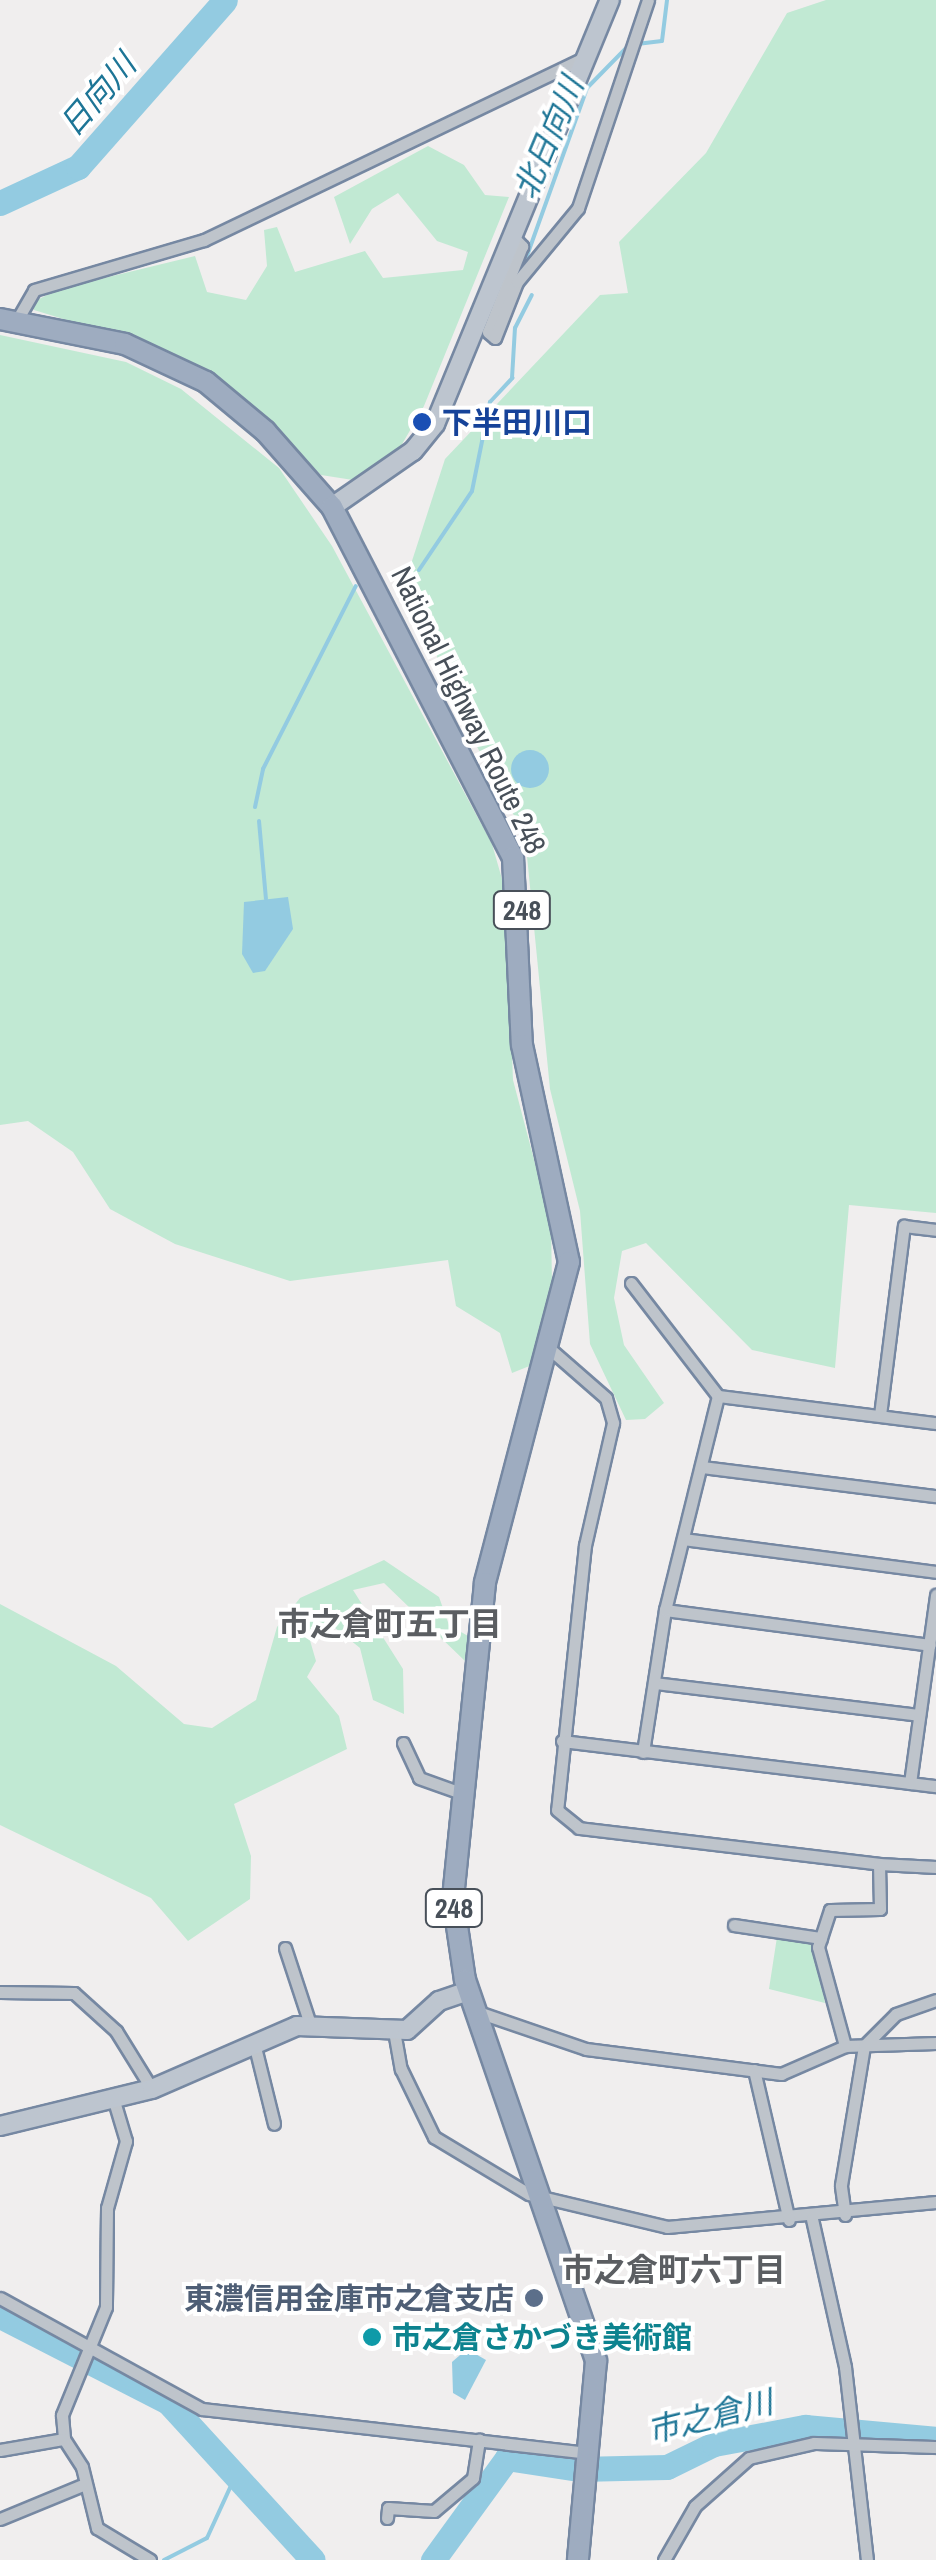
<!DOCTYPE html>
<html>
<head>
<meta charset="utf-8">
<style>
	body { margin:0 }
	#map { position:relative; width:936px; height:2560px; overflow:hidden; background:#f0eeee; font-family:"Archivo Narrow","Noto Sans JP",sans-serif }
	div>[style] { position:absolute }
	.green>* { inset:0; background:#c1e9d3 }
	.water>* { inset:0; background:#93cbe1 }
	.round { border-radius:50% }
	.stream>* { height:4px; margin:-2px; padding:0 2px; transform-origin:2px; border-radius:2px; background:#93cbe1 }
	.river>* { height:25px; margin:-12.5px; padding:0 12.5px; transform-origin:12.5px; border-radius:12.5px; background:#93cbe1 }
	.roads { filter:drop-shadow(2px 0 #7688a2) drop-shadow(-2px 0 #7688a2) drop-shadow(0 2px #7688a2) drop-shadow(0 -2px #7688a2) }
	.minor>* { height:11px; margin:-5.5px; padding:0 5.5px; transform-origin:5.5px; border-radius:5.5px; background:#bec4cb }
	.secondary>* { height:18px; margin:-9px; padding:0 9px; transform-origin:9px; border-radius:9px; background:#bdc5cf }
	.trunk>* { height:20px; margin:-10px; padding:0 10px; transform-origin:10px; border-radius:10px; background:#9eacc0 }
	.dots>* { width:28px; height:28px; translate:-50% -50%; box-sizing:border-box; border:5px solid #fff; border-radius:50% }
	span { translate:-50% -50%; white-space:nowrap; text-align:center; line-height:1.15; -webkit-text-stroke:8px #fff; paint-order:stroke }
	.shield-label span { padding:2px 8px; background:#fff; border:2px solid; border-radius:8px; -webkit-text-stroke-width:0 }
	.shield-label { font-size:28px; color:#485059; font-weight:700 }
	.transit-label { font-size:30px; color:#164399; font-weight:700 }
	.left { translate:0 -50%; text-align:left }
	.street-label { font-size:30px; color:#485059 }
	.service-label { font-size:30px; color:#4e5e75; font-weight:700 }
	.right { translate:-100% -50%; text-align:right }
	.culture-label { font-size:30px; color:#0d838f; font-weight:700 }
	.water-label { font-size:32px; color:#1d7596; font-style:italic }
	.neighbourhood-label { font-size:32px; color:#5b5e62; font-weight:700 }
</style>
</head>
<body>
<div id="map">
	<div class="green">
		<div style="clip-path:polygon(826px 0,936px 0,936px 1213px,849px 1205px,835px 1368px,752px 1350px,646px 1243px,622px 1251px,614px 1298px,624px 1345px,664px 1403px,645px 1419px,626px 1420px,590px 1344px,580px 1211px,550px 1089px,525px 836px,446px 689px,411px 564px,445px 459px,600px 295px,628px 293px,619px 242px,706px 153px,787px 13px)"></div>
		<div style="clip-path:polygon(428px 146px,464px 165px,485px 195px,509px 197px,424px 406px,401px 446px,353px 480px,321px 475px,269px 423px,151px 346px,34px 310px,31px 303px,59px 289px,195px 256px,207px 292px,246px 300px,267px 266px,264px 230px,277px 227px,295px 272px,365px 251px,383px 278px,463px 270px,468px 252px,437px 241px,398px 193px,372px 209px,350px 244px,334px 197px)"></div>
		<div style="clip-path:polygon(0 335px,126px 362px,181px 389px,279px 468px,332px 546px,492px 844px,506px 893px,513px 1080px,551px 1224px,552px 1284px,532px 1365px,512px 1373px,500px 1333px,456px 1306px,448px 1260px,290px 1281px,175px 1244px,110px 1209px,73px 1152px,28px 1121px,0 1125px)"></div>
		<div style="clip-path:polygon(384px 1560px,439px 1597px,449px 1625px,468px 1636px,465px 1661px,384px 1583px,353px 1590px,403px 1669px,404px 1714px,373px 1700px,360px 1648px,329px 1623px,309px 1637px,316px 1661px,307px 1677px,339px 1716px,347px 1749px,234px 1804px,251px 1856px,250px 1899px,188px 1941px,151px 1898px,0 1825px,0 1604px,116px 1666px,184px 1724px,212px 1728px,256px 1700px,277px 1627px,300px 1598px)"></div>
		<div style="clip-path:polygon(777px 1937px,814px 1941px,825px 2003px,769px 1989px)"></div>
	</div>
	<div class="water">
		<div class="round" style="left:511px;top:750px;width:38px;height:38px"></div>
		<div style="clip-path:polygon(288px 897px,293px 929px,265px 971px,253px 973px,242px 954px,244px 902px)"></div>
		<div style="clip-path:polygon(467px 2349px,486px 2360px,465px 2400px,453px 2393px,452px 2362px)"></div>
	</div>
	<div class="stream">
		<div style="left:637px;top:44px;width:25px;rotate:-7deg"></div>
		<div style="left:662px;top:41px;width:41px;rotate:-83deg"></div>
		<div style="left:523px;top:267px;width:190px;rotate:-70.3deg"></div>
		<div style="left:587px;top:88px;width:59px;rotate:-45.7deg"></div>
		<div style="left:419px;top:570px;width:95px;rotate:-56.1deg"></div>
		<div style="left:472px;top:491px;width:91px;rotate:-78.6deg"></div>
		<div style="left:490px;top:402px;width:33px;rotate:-47deg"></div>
		<div style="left:512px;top:378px;width:50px;rotate:-86.6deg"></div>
		<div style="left:515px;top:328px;width:37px;rotate:-63deg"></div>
		<div style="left:255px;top:807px;width:39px;rotate:-78deg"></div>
		<div style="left:263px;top:769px;width:205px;rotate:-63.1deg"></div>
		<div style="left:259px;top:821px;width:78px;rotate:84.9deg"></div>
		<div style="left:164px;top:2560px;width:48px;rotate:-27.1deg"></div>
		<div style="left:207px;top:2538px;width:65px;rotate:-65.4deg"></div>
	</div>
	<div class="river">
		<div style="left:0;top:203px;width:86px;rotate:-24.8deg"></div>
		<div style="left:78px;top:167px;width:222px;rotate:-48.6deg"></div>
		<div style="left:0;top:2316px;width:189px;rotate:27.1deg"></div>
		<div style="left:168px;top:2402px;width:214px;rotate:47.5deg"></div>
		<div style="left:433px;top:2560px;width:126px;rotate:-54deg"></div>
		<div style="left:507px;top:2458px;width:72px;rotate:8.8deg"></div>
		<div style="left:578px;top:2469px;width:89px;rotate:-1.3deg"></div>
		<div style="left:667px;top:2467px;width:52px;rotate:-26.1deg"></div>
		<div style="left:714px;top:2444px;width:93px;rotate:-10.6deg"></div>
		<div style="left:805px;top:2427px;width:132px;rotate:5.2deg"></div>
	</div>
	<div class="roads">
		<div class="minor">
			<div style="left:511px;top:235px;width:16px;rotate:45deg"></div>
			<div style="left:522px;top:246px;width:92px;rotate:111.6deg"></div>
			<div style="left:488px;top:332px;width:9px;rotate:41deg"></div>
			<div style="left:495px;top:338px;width:60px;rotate:-68.6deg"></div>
			<div style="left:517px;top:282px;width:96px;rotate:-50.5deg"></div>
			<div style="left:578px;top:208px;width:219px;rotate:-71.4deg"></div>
			<div style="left:17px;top:320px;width:34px;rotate:-60deg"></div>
			<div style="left:34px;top:290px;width:177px;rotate:-16.4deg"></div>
			<div style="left:204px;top:240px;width:421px;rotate:-25.6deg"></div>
			<div style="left:631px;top:1283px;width:143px;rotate:52.4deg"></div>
			<div style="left:551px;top:1350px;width:73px;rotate:41.1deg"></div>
			<div style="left:606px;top:1398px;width:26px;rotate:74deg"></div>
			<div style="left:613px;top:1423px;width:125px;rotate:102.9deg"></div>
			<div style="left:585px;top:1545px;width:266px;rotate:96deg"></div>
			<div style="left:557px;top:1810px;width:28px;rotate:39deg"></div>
			<div style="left:579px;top:1828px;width:302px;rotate:6.8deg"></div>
			<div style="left:879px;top:1864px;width:45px;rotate:88.7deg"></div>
			<div style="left:880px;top:1909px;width:50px;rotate:178.9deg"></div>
			<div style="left:830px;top:1910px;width:39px;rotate:108deg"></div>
			<div style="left:818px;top:1947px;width:103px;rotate:74.7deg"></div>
			<div style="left:880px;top:1415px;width:191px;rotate:-82.8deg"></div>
			<div style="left:904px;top:1226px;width:32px;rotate:7deg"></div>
			<div style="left:702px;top:1467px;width:236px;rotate:7.1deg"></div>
			<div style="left:683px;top:1539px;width:255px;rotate:7.4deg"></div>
			<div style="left:665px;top:1610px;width:267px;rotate:7.5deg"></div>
			<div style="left:655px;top:1683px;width:266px;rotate:6.9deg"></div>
			<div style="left:562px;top:1741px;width:377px;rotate:6.9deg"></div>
			<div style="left:403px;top:1743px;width:38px;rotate:65deg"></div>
			<div style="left:419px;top:1778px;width:45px;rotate:19.7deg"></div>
			<div style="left:643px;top:1752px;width:144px;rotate:-81.2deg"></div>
			<div style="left:665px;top:1610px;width:220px;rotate:-76.1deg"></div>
			<div style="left:718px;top:1396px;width:220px;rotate:7.1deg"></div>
			<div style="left:910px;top:1783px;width:190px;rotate:-82.1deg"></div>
			<div style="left:879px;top:1864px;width:57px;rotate:3deg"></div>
			<div style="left:734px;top:1925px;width:88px;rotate:8.5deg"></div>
			<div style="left:285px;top:1948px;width:83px;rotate:71.8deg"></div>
			<div style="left:0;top:1992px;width:74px;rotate:0.8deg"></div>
			<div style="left:74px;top:1993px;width:57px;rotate:42.1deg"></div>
			<div style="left:116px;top:2031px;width:68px;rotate:58.2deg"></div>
			<div style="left:475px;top:2011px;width:117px;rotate:18.9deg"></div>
			<div style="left:586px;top:2049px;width:197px;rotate:7.3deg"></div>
			<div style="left:781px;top:2074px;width:70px;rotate:-23.6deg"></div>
			<div style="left:845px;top:2046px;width:91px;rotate:-1.9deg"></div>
			<div style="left:394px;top:2031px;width:39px;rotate:80deg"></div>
			<div style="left:401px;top:2069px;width:76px;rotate:64.1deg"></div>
			<div style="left:434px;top:2137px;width:111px;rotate:31deg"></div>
			<div style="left:529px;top:2194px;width:142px;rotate:13.4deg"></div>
			<div style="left:667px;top:2227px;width:270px;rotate:-5.3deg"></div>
			<div style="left:255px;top:2047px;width:79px;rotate:76.1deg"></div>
			<div style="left:754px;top:2070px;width:154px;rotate:76.9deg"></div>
			<div style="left:114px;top:2101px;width:42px;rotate:73.3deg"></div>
			<div style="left:126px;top:2141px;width:70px;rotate:105.8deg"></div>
			<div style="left:107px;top:2208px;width:99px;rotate:90.6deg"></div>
			<div style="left:106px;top:2307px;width:117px;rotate:112.2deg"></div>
			<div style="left:62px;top:2415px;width:24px;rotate:85deg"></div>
			<div style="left:64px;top:2439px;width:33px;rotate:57deg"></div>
			<div style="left:82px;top:2467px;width:63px;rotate:76.2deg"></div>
			<div style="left:97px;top:2528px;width:62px;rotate:31.1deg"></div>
			<div style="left:845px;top:2215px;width:30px;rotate:-98deg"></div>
			<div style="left:841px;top:2185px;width:141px;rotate:-80.6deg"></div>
			<div style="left:864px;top:2046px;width:45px;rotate:-45deg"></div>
			<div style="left:896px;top:2014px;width:42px;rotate:-19.3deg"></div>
			<div style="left:812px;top:2219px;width:152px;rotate:77.4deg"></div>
			<div style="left:845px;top:2367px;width:194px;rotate:83.5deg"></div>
			<div style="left:0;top:2298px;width:230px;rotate:28.8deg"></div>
			<div style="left:202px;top:2409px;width:390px;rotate:6.5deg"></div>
			<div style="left:0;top:2450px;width:65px;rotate:-9.8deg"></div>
			<div style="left:387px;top:2518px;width:10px;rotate:-84deg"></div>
			<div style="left:388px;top:2508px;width:46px;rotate:3.7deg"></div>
			<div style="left:434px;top:2511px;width:51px;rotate:-40.2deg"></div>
			<div style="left:473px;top:2478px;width:39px;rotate:-81deg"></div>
			<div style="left:0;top:2519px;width:87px;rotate:-22.4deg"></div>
			<div style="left:664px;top:2560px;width:62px;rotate:-60.1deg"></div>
			<div style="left:695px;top:2506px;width:72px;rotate:-41.6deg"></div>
			<div style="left:749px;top:2458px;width:67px;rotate:-13deg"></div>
			<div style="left:814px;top:2443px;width:122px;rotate:1.9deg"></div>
		</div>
		<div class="secondary">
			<div style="left:332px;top:507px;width:98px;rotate:-34.7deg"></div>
			<div style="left:413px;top:451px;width:35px;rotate:-51deg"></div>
			<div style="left:435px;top:424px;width:459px;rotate:-67.6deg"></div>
			<div style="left:0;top:2126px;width:156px;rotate:-13.7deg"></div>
			<div style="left:152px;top:2089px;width:158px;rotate:-23.5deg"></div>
			<div style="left:297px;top:2026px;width:110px;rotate:2.1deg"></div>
			<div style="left:407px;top:2030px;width:43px;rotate:-42.2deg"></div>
			<div style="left:439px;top:2001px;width:31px;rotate:-19deg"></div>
		</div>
		<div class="trunk">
			<div style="left:0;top:319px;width:127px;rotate:11.3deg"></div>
			<div style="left:125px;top:344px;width:89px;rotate:25.1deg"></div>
			<div style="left:206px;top:382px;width:77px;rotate:39.7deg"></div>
			<div style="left:265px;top:431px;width:101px;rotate:48.6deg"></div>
			<div style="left:332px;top:507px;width:394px;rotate:62.7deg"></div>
			<div style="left:513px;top:857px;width:188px;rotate:87.3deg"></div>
			<div style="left:522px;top:1045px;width:222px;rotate:77.8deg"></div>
			<div style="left:569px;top:1262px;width:332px;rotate:104.7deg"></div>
			<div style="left:485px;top:1583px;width:318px;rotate:95.8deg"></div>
			<div style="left:453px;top:1899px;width:82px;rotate:81.6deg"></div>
			<div style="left:465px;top:1980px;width:403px;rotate:71deg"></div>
			<div style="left:596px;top:2361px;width:200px;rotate:95.2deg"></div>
		</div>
	</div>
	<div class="dots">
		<div style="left:422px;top:422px;background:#1a4fb4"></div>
		<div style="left:534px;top:2298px;background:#5c6f8a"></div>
		<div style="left:372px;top:2337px;background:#0f9aa8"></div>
	</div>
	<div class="shield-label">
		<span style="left:522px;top:910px">248</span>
		<span style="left:454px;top:1908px">248</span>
	</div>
	<div class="transit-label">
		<span class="left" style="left:442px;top:422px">下半田川口</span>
	</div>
	<div class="street-label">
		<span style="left:469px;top:710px;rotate:64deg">National Highway Route 248</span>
	</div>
	<div class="service-label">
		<span class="right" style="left:514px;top:2298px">東濃信用金庫市之倉支店</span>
	</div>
	<div class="culture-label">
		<span class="left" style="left:392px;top:2337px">市之倉さかづき美術館</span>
	</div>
	<div class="water-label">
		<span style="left:98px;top:95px;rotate:-49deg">日向川</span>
		<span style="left:549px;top:138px;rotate:-67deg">北日向川</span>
		<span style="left:710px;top:2417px;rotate:-14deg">市之倉川</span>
	</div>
	<div class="neighbourhood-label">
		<span style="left:390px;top:1624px">市之倉町五丁目</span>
		<span style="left:674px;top:2270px">市之倉町六丁目</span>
	</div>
</div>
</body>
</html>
